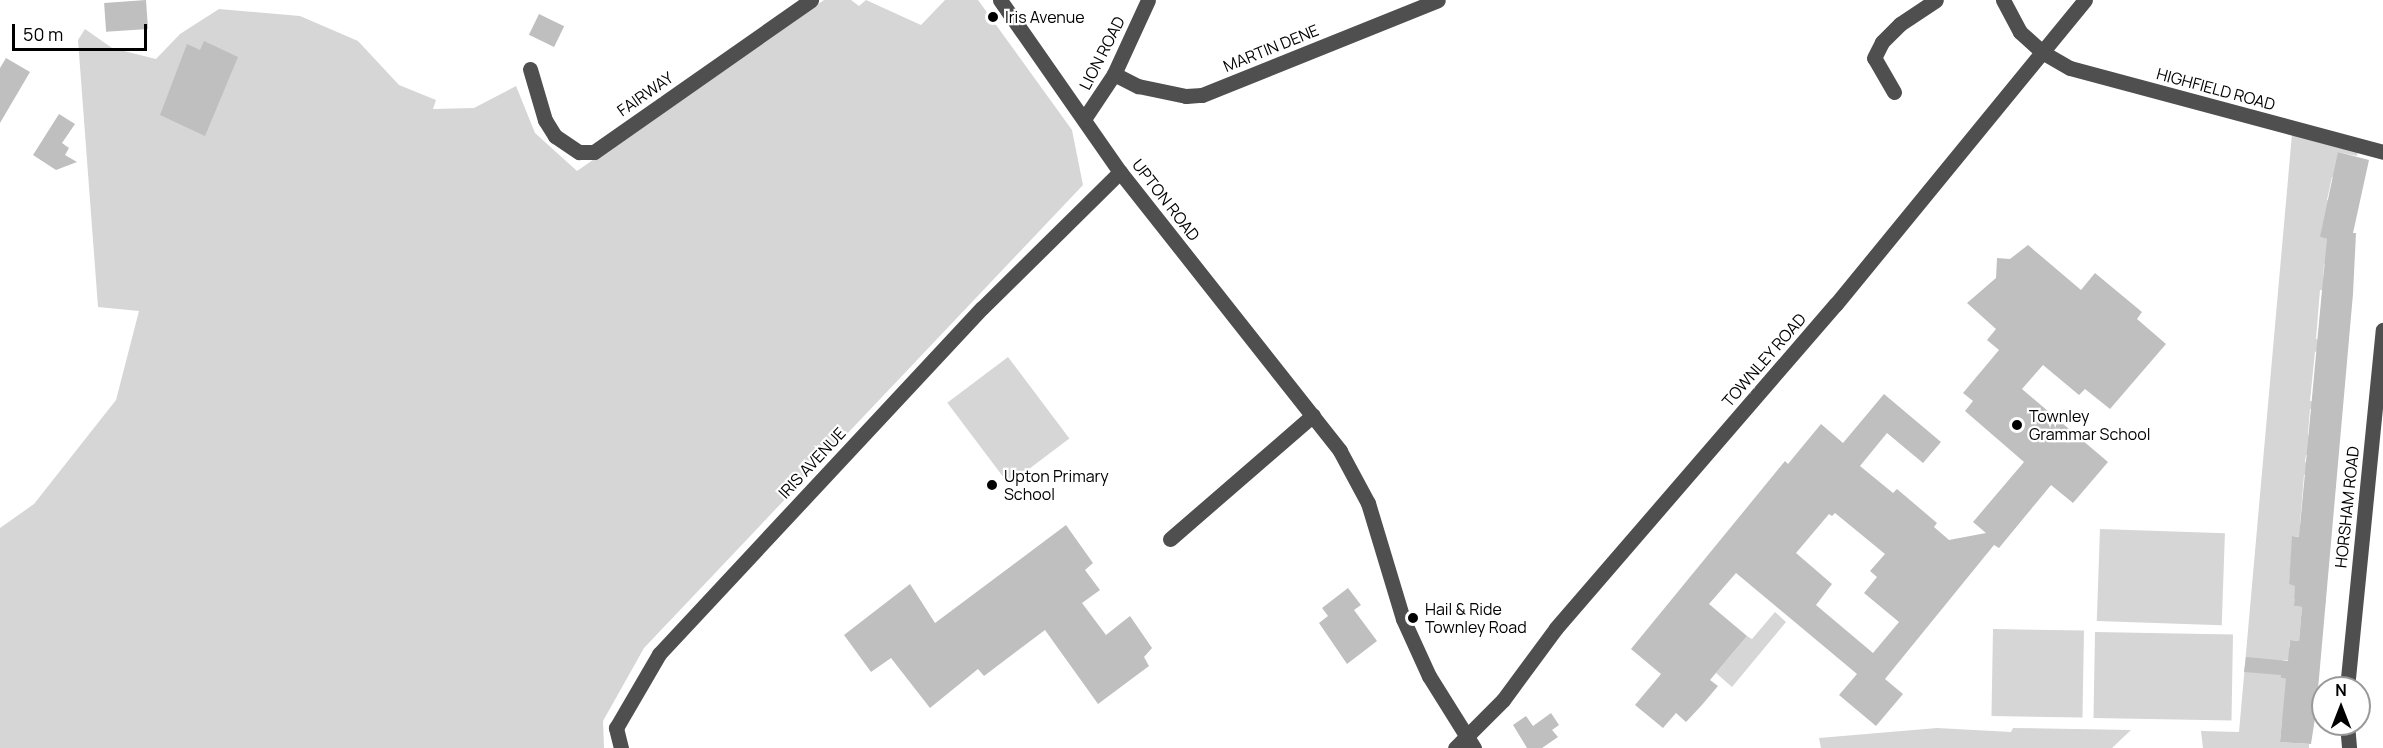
<!DOCTYPE html>
<html>
<head>
<meta charset="utf-8">
<style>
	body { margin:0 }
	#map { position:relative; width:2383px; height:748px; overflow:hidden; background:#fff; font-family:Manrope,sans-serif }
	div>[style] { position:absolute }
	.green>* { inset:0; background:#d6d6d6; transform-origin:0 0 }
	.building>* { inset:0; background:#bfbfbf; transform-origin:0 0 }
	.minor>* { height:15px; margin:-7.5px; padding:0 7.5px; transform-origin:7.5px; border-radius:7.5px; background:#4f4f4f }
	.dots>* { width:16px; height:16px; translate:-50% -50%; box-sizing:border-box; border:3px solid #fff; border-radius:50% }
	span { translate:-50% -50%; white-space:nowrap; text-align:center; line-height:1.15; -webkit-text-stroke:4.5px #fff; paint-order:stroke }
	.poi-label { font-size:16px; color:#000 }
	.left { translate:0 -50%; text-align:left }
	.street-label { font-size:16px; color:#000 }
	.north { position:absolute; left:2311px; top:676px; width:60px; height:60px; box-sizing:border-box; background:#fff; border:2px solid #999; border-radius:50%; rotate:0deg; font-size:16px; font-weight:700; line-height:24px; text-align:center; color:#000 }
	.north::after { content:''; display:block; margin:auto; width:21px; height:27px; background:#000; clip-path:polygon(50% 0,100% 100%,50% 72%,0 100%) }
	.scale { position:absolute; left:12px; top:24px; width:135px; height:27px; box-sizing:border-box; border:3px solid #000; border-top:0; padding-left:8px; font-size:18px; line-height:21px; white-space:nowrap; color:#000; -webkit-text-stroke:4px #fff; paint-order:stroke }
</style>
</head>
<body>
<div id="map">
	<div class="green">
		<div style="clip-path:polygon(824px 0,851px 0,859px 6px,866px 0,921px 25px,945px 0,978px 0,1072px 130px,1083px 185px,644px 648px,603px 721px,604px 748px,0 748px,0 528px,34px 504px,116px 400px,139px 311px,98px 307px,78px 40px,85px 29px,112px 48px,156px 59px,180px 34px,219px 9px,300px 16px,358px 41px,399px 85px,436px 100px,433px 109px,474px 108px,516px 86px,535px 133px,577px 171px)"></div>
		<div style="clip-path:polygon(2292px 134px,2358px 151px,2357px 156px,2338px 152px,2340px 178px,2332px 177px,2327px 200px,2344px 204px,2320px 237px,2350px 245px,2331px 264px,2324px 264px,2323px 279px,2339px 291px,2320px 290px,2316px 339px,2335px 341px,2315px 352px,2310px 401px,2329px 403px,2328px 410px,2310px 409px,2308px 434px,2315px 455px,2306px 455px,2305px 462px,2323px 464px,2304px 475px,2300px 524px,2308px 538px,2293px 536px,2289px 584px,2312px 588px,2312px 594px,2326px 595px,2326px 603px,2294px 599px,2294px 606px,2302px 607px,2299px 641px,2290px 640px,2289px 647px,2306px 662px,2283px 660px,2281px 678px,2286px 679px,2286px 685px,2313px 722px,2282px 720px,2280px 742px,2309px 744px,2309px 748px,2203px 748px,2201px 731px,2239px 732px)"></div>
		<div style="left:1008px;top:357px;width:102px;height:76px;rotate:53deg"></div>
		<div style="left:2100px;top:529px;width:125px;height:92px;rotate:2deg"></div>
		<div style="clip-path:polygon(1775px 612px,1786px 622px,1732px 687px,1716px 673px,1747px 636px,1752px 639px)"></div>
		<div style="left:1993px;top:629px;width:91px;height:87px;rotate:1deg"></div>
		<div style="left:2095px;top:632px;width:138px;height:86px;rotate:1deg"></div>
		<div style="clip-path:polygon(1937px 728px,2011px 732px,2013px 728px,2131px 730px,2112px 748px,1821px 748px,1819px 738px)"></div>
	</div>
	<div class="building">
		<div style="left:146px;top:0;width:29px;height:42px;rotate:86deg"></div>
		<div style="left:539px;top:14px;width:28px;height:23px;rotate:26deg"></div>
		<div style="clip-path:polygon(204px 41px,238px 57px,205px 136px,160px 115px,187px 44px,200px 50px)"></div>
		<div style="clip-path:polygon(6px 58px,30px 72px,0 123px,0 68px)"></div>
		<div style="clip-path:polygon(59px 114px,75px 124px,62px 143px,69px 148px,65px 155px,77px 162px,56px 170px,33px 155px)"></div>
		<div style="clip-path:polygon(2338px 152px,2369px 160px,2353px 233px,2356px 233px,2353px 294px,2316px 712px,2311px 744px,2280px 742px,2286px 679px,2281px 678px,2281px 675px,2244px 672px,2246px 657px,2288px 661px,2290px 640px,2299px 641px,2302px 607px,2294px 606px,2295px 586px,2289px 584px,2292px 536px,2299px 537px,2322px 290px,2327px 239px,2320px 237px)"></div>
		<div style="clip-path:polygon(evenodd,2028px 245px,2081px 290px,2095px 273px,2142px 312px,2137px 319px,2166px 344px,2110px 409px,2085px 389px,2079px 395px,2043px 365px,2022px 389px,2108px 462px,2073px 503px,2051px 485px,1999px 548px,1994px 545px,1885px 679px,1903px 694px,1876px 726px,1839px 695px,1857px 674px,1736px 573px,1709px 604px,1747px 636px,1710px 680px,1718px 686px,1701px 706px,1686px 722px,1676px 713px,1663px 728px,1635px 705px,1661px 674px,1631px 649px,1785px 461px,1788px 464px,1821px 424px,1843px 443px,1884px 394px,1941px 442px,1923px 463px,1887px 433px,1860px 466px,1893px 493px,1897px 489px,1937px 523px,1934px 527px,1949px 540px,1986px 533px,1973px 522px,2024px 462px,1965px 411px,1973px 401px,1963px 393px,1999px 350px,1987px 340px,1996px 329px,1967px 303px,1996px 278px,1997px 258px,2010px 259px,2028px 245px,1835px 513px,1885px 554px,1870px 571px,1877px 577px,1864px 593px,1899px 622px,1873px 653px,1816px 605px,1832px 584px,1796px 553px,1829px 514px,1832px 516px,1835px 513px)"></div>
		<div style="clip-path:polygon(1066px 525px,1093px 563px,1085px 570px,1100px 590px,1082px 603px,1106px 635px,1130px 616px,1152px 648px,1144px 657px,1149px 666px,1098px 704px,1045px 630px,984px 676px,978px 669px,930px 708px,891px 658px,871px 672px,844px 635px,910px 584px,935px 623px)"></div>
		<div style="clip-path:polygon(1348px 588px,1361px 605px,1354px 610px,1377px 641px,1347px 664px,1319px 623px,1328px 616px,1322px 608px)"></div>
		<div style="clip-path:polygon(1551px 713px,1559px 725px,1552px 730px,1558px 737px,1542px 748px,1527px 748px,1513px 725px,1526px 716px,1533px 726px)"></div>
	</div>
	<div class="minor">
		<div style="left:1000px;top:0;width:210px;rotate:55.1deg"></div>
		<div style="left:1120px;top:172px;width:355px;rotate:51.7deg"></div>
		<div style="left:1340px;top:451px;width:59px;rotate:61.7deg"></div>
		<div style="left:1368px;top:503px;width:121px;rotate:73.2deg"></div>
		<div style="left:1403px;top:619px;width:63px;rotate:65.5deg"></div>
		<div style="left:1429px;top:676px;width:85px;rotate:58deg"></div>
		<div style="left:2003px;top:0;width:36px;rotate:62deg"></div>
		<div style="left:2020px;top:32px;width:30px;rotate:42deg"></div>
		<div style="left:2042px;top:52px;width:32px;rotate:30deg"></div>
		<div style="left:2070px;top:68px;width:324px;rotate:15deg"></div>
		<div style="left:530px;top:69px;width:53px;rotate:73.6deg"></div>
		<div style="left:545px;top:120px;width:19px;rotate:58deg"></div>
		<div style="left:555px;top:136px;width:29px;rotate:34deg"></div>
		<div style="left:579px;top:152px;width:15px"></div>
		<div style="left:594px;top:152px;width:265px;rotate:-35deg"></div>
		<div style="left:1114px;top:74px;width:27px;rotate:27deg"></div>
		<div style="left:1138px;top:86px;width:49px;rotate:11.8deg"></div>
		<div style="left:1186px;top:96px;width:16px;rotate:-4deg"></div>
		<div style="left:1202px;top:95px;width:254px;rotate:-21.9deg"></div>
		<div style="left:1894px;top:92px;width:39px;rotate:-120deg"></div>
		<div style="left:1874px;top:58px;width:18px;rotate:-63deg"></div>
		<div style="left:1882px;top:42px;width:25px;rotate:-45deg"></div>
		<div style="left:1900px;top:24px;width:43px;rotate:-33.7deg"></div>
		<div style="left:1084px;top:119px;width:54px;rotate:-56.3deg"></div>
		<div style="left:1114px;top:74px;width:81px;rotate:-65.3deg"></div>
		<div style="left:1170px;top:539px;width:189px;rotate:-40.9deg"></div>
		<div style="left:2347px;top:688px;width:360px;rotate:-84.3deg"></div>
		<div style="left:2347px;top:724px;width:24px;rotate:85deg"></div>
		<div style="left:621px;top:748px;width:21px;rotate:-104deg"></div>
		<div style="left:616px;top:728px;width:86px;rotate:-59.8deg"></div>
		<div style="left:659px;top:654px;width:473px;rotate:-47deg"></div>
		<div style="left:982px;top:308px;width:194px;rotate:-44.6deg"></div>
		<div style="left:1455px;top:748px;width:68px;rotate:-45deg"></div>
		<div style="left:1503px;top:700px;width:89px;rotate:-53.6deg"></div>
		<div style="left:1556px;top:628px;width:428px;rotate:-49.2deg"></div>
		<div style="left:1836px;top:304px;width:393px;rotate:-50.7deg"></div>
	</div>
	<div class="dots">
		<div style="left:993px;top:17px;background:#000"></div>
		<div style="left:2017px;top:425px;background:#000"></div>
		<div style="left:992px;top:485px;background:#000"></div>
		<div style="left:1413px;top:618px;background:#000"></div>
	</div>
	<div class="poi-label">
		<span class="left" style="left:1005px;top:17px">Iris Avenue</span>
		<span class="left" style="left:2029px;top:425px">Townley<br>Grammar School</span>
		<span class="left" style="left:1004px;top:485px">Upton Primary<br>School</span>
		<span class="left" style="left:1425px;top:618px">Hail &amp; Ride<br>Townley Road</span>
	</div>
	<div class="street-label">
		<span style="left:1271px;top:48px;rotate:-22deg">MARTIN DENE</span>
		<span style="left:1102px;top:53px;rotate:-63deg">LION ROAD</span>
		<span style="left:2216px;top:89px;rotate:15deg">HIGHFIELD ROAD</span>
		<span style="left:645px;top:94px;rotate:-35deg">FAIRWAY</span>
		<span style="left:1166px;top:200px;rotate:52deg">UPTON ROAD</span>
		<span style="left:1764px;top:360px;rotate:-49deg">TOWNLEY ROAD</span>
		<span style="left:812px;top:463px;rotate:-47deg">IRIS AVENUE</span>
		<span style="left:2347px;top:507px;rotate:-84deg">HORSHAM ROAD</span>
	</div>
	<div class="north">N</div>
	<div class="scale">50 m</div>
</div>
</body>
</html>
